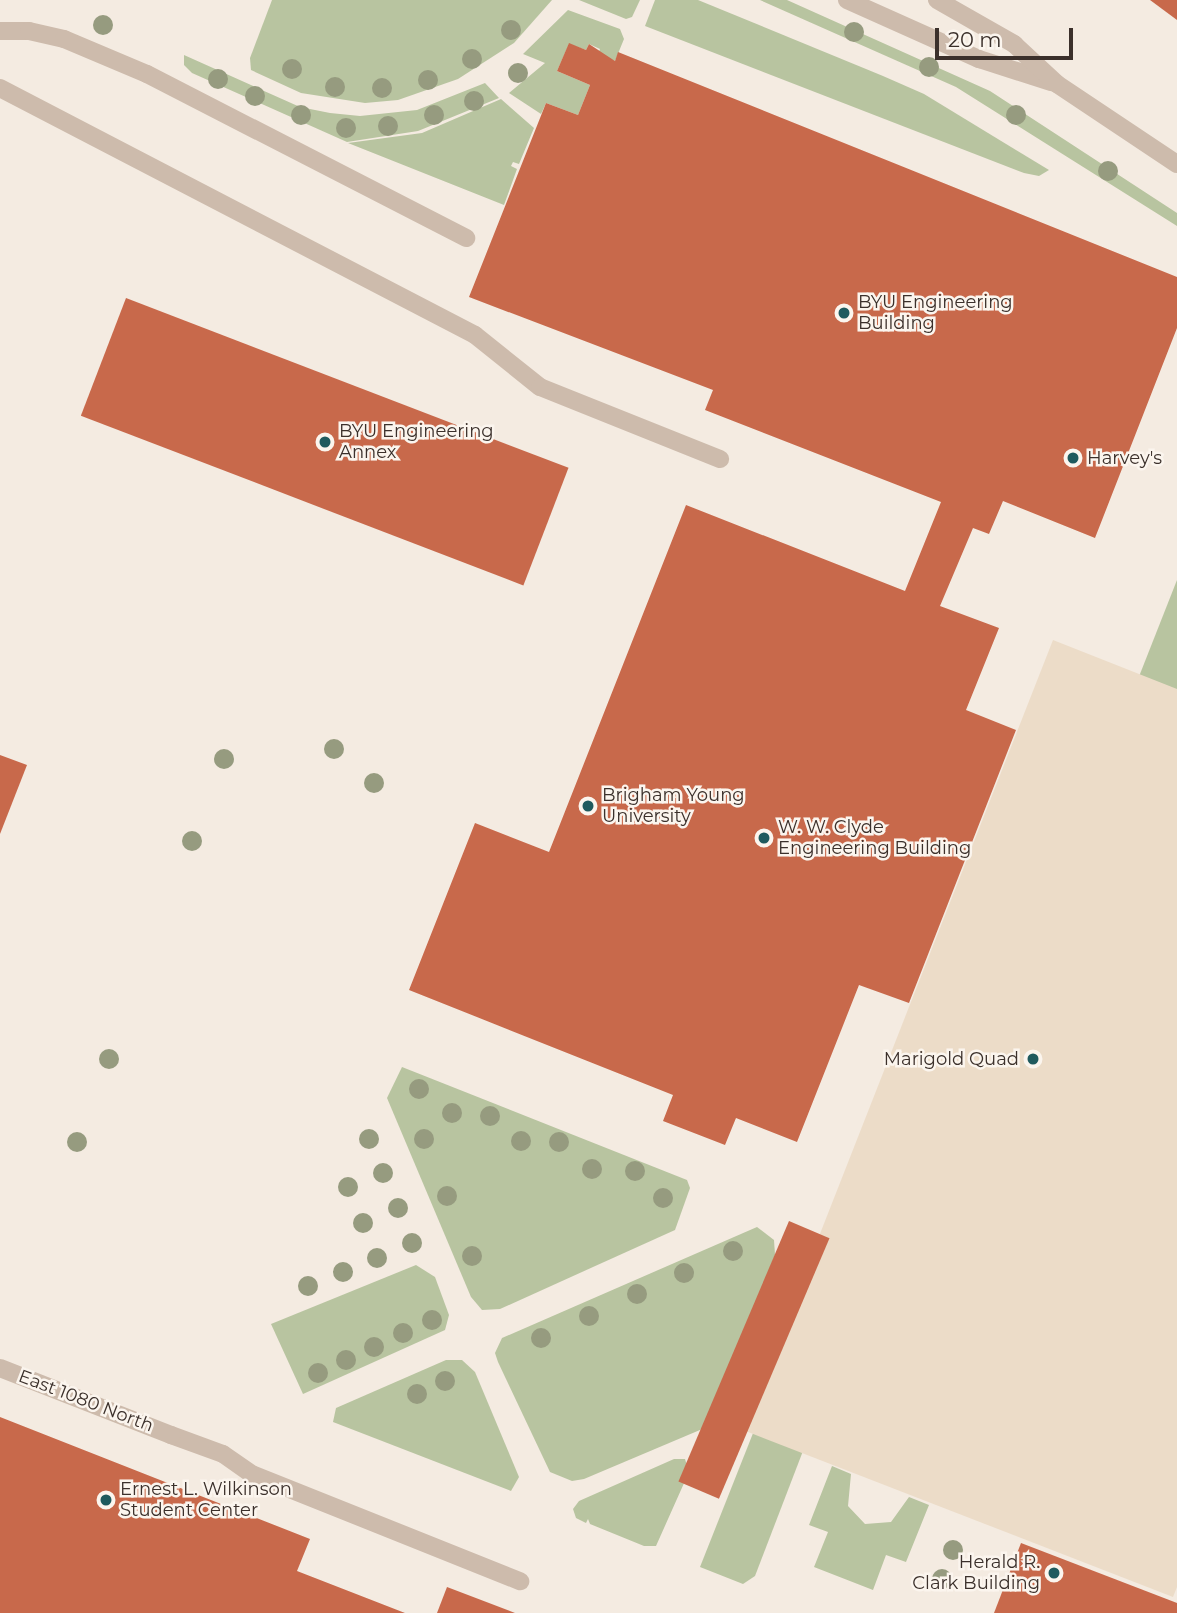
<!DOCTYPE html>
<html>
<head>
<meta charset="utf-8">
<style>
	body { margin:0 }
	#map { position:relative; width:1177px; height:1613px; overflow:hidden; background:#f4ebe1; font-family:Montserrat,sans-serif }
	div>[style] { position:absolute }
	.green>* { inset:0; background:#b8c4a0 }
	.plaza>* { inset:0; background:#ecdcc8 }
	.building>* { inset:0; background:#c8694b; transform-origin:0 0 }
	.service>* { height:18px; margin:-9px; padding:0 9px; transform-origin:9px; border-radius:9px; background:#cdbbac }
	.minor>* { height:18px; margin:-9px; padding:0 9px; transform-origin:9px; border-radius:9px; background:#cdbbac }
	.trees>* { width:20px; height:20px; margin:-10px; border-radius:50%; background:#969b7f }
	.dots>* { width:19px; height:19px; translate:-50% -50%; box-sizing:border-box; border:4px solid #fbf5ee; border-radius:50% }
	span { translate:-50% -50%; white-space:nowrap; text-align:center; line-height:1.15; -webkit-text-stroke:5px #fbf5ee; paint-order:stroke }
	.poi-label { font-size:18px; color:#3b302b }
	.left { translate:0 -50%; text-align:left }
	.right { translate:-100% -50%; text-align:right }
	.street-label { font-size:18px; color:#3b302b }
	.scale { position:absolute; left:935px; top:28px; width:138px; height:32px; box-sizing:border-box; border:4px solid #3b302b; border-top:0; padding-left:9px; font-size:21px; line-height:24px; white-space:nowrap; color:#3b302b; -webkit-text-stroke:5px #fbf5ee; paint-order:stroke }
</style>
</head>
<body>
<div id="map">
	<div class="green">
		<div style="clip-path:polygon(272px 0,552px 0,514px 43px,458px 79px,398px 100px,365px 103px,301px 93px,251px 70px,250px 58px)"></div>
		<div style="clip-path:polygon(579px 0,640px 0,632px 17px,626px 19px)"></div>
		<div style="clip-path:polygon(655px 0,698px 0,883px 76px,924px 94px,1049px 170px,1039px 176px,1024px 173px,645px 26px)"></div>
		<div style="clip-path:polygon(760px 0,787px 0,990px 91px,1177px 213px,1177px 226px,956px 87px)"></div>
		<div style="clip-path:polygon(568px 10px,620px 29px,624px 39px,615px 61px,598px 54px,600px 49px,589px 44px,586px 50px,569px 44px,557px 71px,590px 85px,578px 115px,546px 103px,541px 114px,509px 93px,545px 63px,523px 54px)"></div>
		<div style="clip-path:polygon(184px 55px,300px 107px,330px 113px,360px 116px,417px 110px,485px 83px,499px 98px,418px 131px,347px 142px,192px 73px,184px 65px)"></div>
		<div style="clip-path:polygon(501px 99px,534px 128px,519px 164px,513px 162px,511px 166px,517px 169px,504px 205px,348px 143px,422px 133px)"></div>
		<div style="clip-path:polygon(1177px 580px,1177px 738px,1114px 740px)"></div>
		<div style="clip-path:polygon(402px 1067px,687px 1180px,690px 1188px,675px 1230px,500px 1309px,482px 1310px,471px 1297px,387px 1098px)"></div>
		<div style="clip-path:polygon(836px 1224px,879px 1253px,755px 1576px,743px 1584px,700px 1567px)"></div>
		<div style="clip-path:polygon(757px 1227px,774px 1240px,775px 1255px,707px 1427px,584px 1479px,572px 1481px,550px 1472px,498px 1362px,495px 1353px,502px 1338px)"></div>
		<div style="clip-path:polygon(416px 1265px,435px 1277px,449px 1315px,445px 1330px,303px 1394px,271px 1324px)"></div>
		<div style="clip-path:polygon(446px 1360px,462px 1360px,475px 1372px,519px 1477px,511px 1491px,333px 1422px,336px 1408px)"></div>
		<div style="clip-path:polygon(674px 1459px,685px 1459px,689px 1472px,656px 1546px,644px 1546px,590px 1524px,588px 1519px,586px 1523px,576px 1518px,573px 1509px,579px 1501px)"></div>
		<div style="clip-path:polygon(832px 1466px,851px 1474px,848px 1506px,865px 1524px,891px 1522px,909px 1497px,929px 1505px,906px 1562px,886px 1555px,873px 1590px,814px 1567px,828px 1532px,809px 1525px)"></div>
	</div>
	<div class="plaza">
		<div style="clip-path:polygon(1053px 640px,1177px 689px,1177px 1587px,1173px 1597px,743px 1430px)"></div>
	</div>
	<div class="building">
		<div style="clip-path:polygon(1150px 0,1177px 0,1177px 20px)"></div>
		<div style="clip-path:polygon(569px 43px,586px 50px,589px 44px,615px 61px,618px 52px,1177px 277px,1177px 328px,1095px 538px,1003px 501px,989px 534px,973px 528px,940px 606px,999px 628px,966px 710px,1016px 730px,909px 1003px,859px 985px,797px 1142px,736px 1118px,725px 1145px,663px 1121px,673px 1095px,409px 990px,475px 823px,549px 852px,686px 505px,905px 591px,941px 502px,705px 410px,713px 390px,469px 297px,546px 103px,578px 115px,590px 85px,557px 71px)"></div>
		<div style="left:126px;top:298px;width:474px;height:126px;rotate:21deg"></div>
		<div style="clip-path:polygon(0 755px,27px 765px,0 834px)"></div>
		<div style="left:789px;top:1221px;width:44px;height:283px;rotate:23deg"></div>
		<div style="clip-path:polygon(0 1417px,310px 1539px,297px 1571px,405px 1613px,0 1613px)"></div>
		<div style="clip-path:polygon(1021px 1543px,1177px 1603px,1177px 1613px,994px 1613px)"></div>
		<div style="clip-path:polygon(447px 1587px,515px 1613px,437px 1613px)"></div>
	</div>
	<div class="service">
		<div style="left:0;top:31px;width:29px"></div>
		<div style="left:29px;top:31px;width:36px;rotate:13deg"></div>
		<div style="left:64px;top:39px;width:90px;rotate:22.9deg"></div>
		<div style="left:147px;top:74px;width:359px;rotate:27.2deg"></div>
		<div style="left:0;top:88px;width:535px;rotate:27.47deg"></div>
		<div style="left:475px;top:335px;width:83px;rotate:38.7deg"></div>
		<div style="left:540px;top:387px;width:194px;rotate:21.8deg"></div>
		<div style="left:171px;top:1435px;width:55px;rotate:20.1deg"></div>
		<div style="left:223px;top:1454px;width:35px;rotate:35deg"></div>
		<div style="left:252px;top:1474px;width:289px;rotate:21.8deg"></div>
	</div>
	<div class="minor">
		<div style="left:847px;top:0;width:145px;rotate:24.1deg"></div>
		<div style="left:979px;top:59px;width:76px;rotate:17.7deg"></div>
		<div style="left:937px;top:0;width:89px;rotate:29.7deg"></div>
		<div style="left:1014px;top:44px;width:59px;rotate:42.9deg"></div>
		<div style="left:1057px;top:84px;width:144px;rotate:33.7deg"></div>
		<div style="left:0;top:1368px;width:184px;rotate:21.4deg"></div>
	</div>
	<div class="trees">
		<div style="left:103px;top:25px"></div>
		<div style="left:511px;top:30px"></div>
		<div style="left:854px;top:32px"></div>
		<div style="left:472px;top:59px"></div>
		<div style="left:929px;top:67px"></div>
		<div style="left:292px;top:69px"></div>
		<div style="left:518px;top:73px"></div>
		<div style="left:218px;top:79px"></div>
		<div style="left:428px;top:80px"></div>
		<div style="left:335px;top:87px"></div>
		<div style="left:382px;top:88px"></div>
		<div style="left:255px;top:96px"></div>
		<div style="left:474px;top:101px"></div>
		<div style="left:301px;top:115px"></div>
		<div style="left:434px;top:115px"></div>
		<div style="left:1016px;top:115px"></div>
		<div style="left:388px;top:126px"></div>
		<div style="left:346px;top:128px"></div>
		<div style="left:1108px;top:171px"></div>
		<div style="left:334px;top:749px"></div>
		<div style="left:224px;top:759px"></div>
		<div style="left:374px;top:783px"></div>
		<div style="left:192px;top:841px"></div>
		<div style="left:109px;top:1059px"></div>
		<div style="left:419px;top:1089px"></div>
		<div style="left:452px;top:1113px"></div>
		<div style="left:490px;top:1116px"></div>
		<div style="left:369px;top:1139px"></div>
		<div style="left:424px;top:1139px"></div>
		<div style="left:521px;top:1141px"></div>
		<div style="left:77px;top:1142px"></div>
		<div style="left:559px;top:1142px"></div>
		<div style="left:592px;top:1169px"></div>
		<div style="left:635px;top:1171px"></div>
		<div style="left:383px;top:1173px"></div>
		<div style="left:348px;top:1187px"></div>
		<div style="left:447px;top:1196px"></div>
		<div style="left:663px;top:1198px"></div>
		<div style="left:398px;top:1208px"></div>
		<div style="left:363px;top:1223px"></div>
		<div style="left:412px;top:1243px"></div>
		<div style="left:733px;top:1251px"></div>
		<div style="left:472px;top:1256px"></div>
		<div style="left:377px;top:1258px"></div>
		<div style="left:343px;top:1272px"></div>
		<div style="left:684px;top:1273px"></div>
		<div style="left:308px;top:1286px"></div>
		<div style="left:637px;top:1294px"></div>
		<div style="left:589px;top:1316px"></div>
		<div style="left:432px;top:1320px"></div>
		<div style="left:403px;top:1333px"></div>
		<div style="left:541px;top:1338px"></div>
		<div style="left:374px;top:1347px"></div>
		<div style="left:346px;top:1360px"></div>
		<div style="left:318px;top:1373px"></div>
		<div style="left:445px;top:1381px"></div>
		<div style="left:417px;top:1394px"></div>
		<div style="left:953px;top:1550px"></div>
		<div style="left:942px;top:1579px"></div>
	</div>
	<div class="dots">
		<div style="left:844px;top:313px;background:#1f5a5e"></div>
		<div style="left:325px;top:442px;background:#1f5a5e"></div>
		<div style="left:1073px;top:458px;background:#1f5a5e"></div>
		<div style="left:588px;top:806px;background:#1f5a5e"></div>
		<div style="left:764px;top:838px;background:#1f5a5e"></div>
		<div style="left:1033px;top:1059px;background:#1f5a5e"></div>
		<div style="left:106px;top:1500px;background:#1f5a5e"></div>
		<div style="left:1054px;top:1573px;background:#1f5a5e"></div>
	</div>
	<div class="poi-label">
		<span class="left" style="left:858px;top:313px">BYU Engineering<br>Building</span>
		<span class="left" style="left:339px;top:442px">BYU Engineering<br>Annex</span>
		<span class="left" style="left:1087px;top:458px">Harvey's</span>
		<span class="left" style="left:602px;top:806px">Brigham Young<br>University</span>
		<span class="left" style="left:778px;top:838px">W. W. Clyde<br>Engineering Building</span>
		<span class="right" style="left:1019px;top:1059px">Marigold Quad</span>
		<span class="left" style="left:120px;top:1500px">Ernest L. Wilkinson<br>Student Center</span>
		<span class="right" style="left:1040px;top:1573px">Herald R.<br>Clark Building</span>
	</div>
	<div class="street-label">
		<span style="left:86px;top:1401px;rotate:21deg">East 1080 North</span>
	</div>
	<div class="scale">20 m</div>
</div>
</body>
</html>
